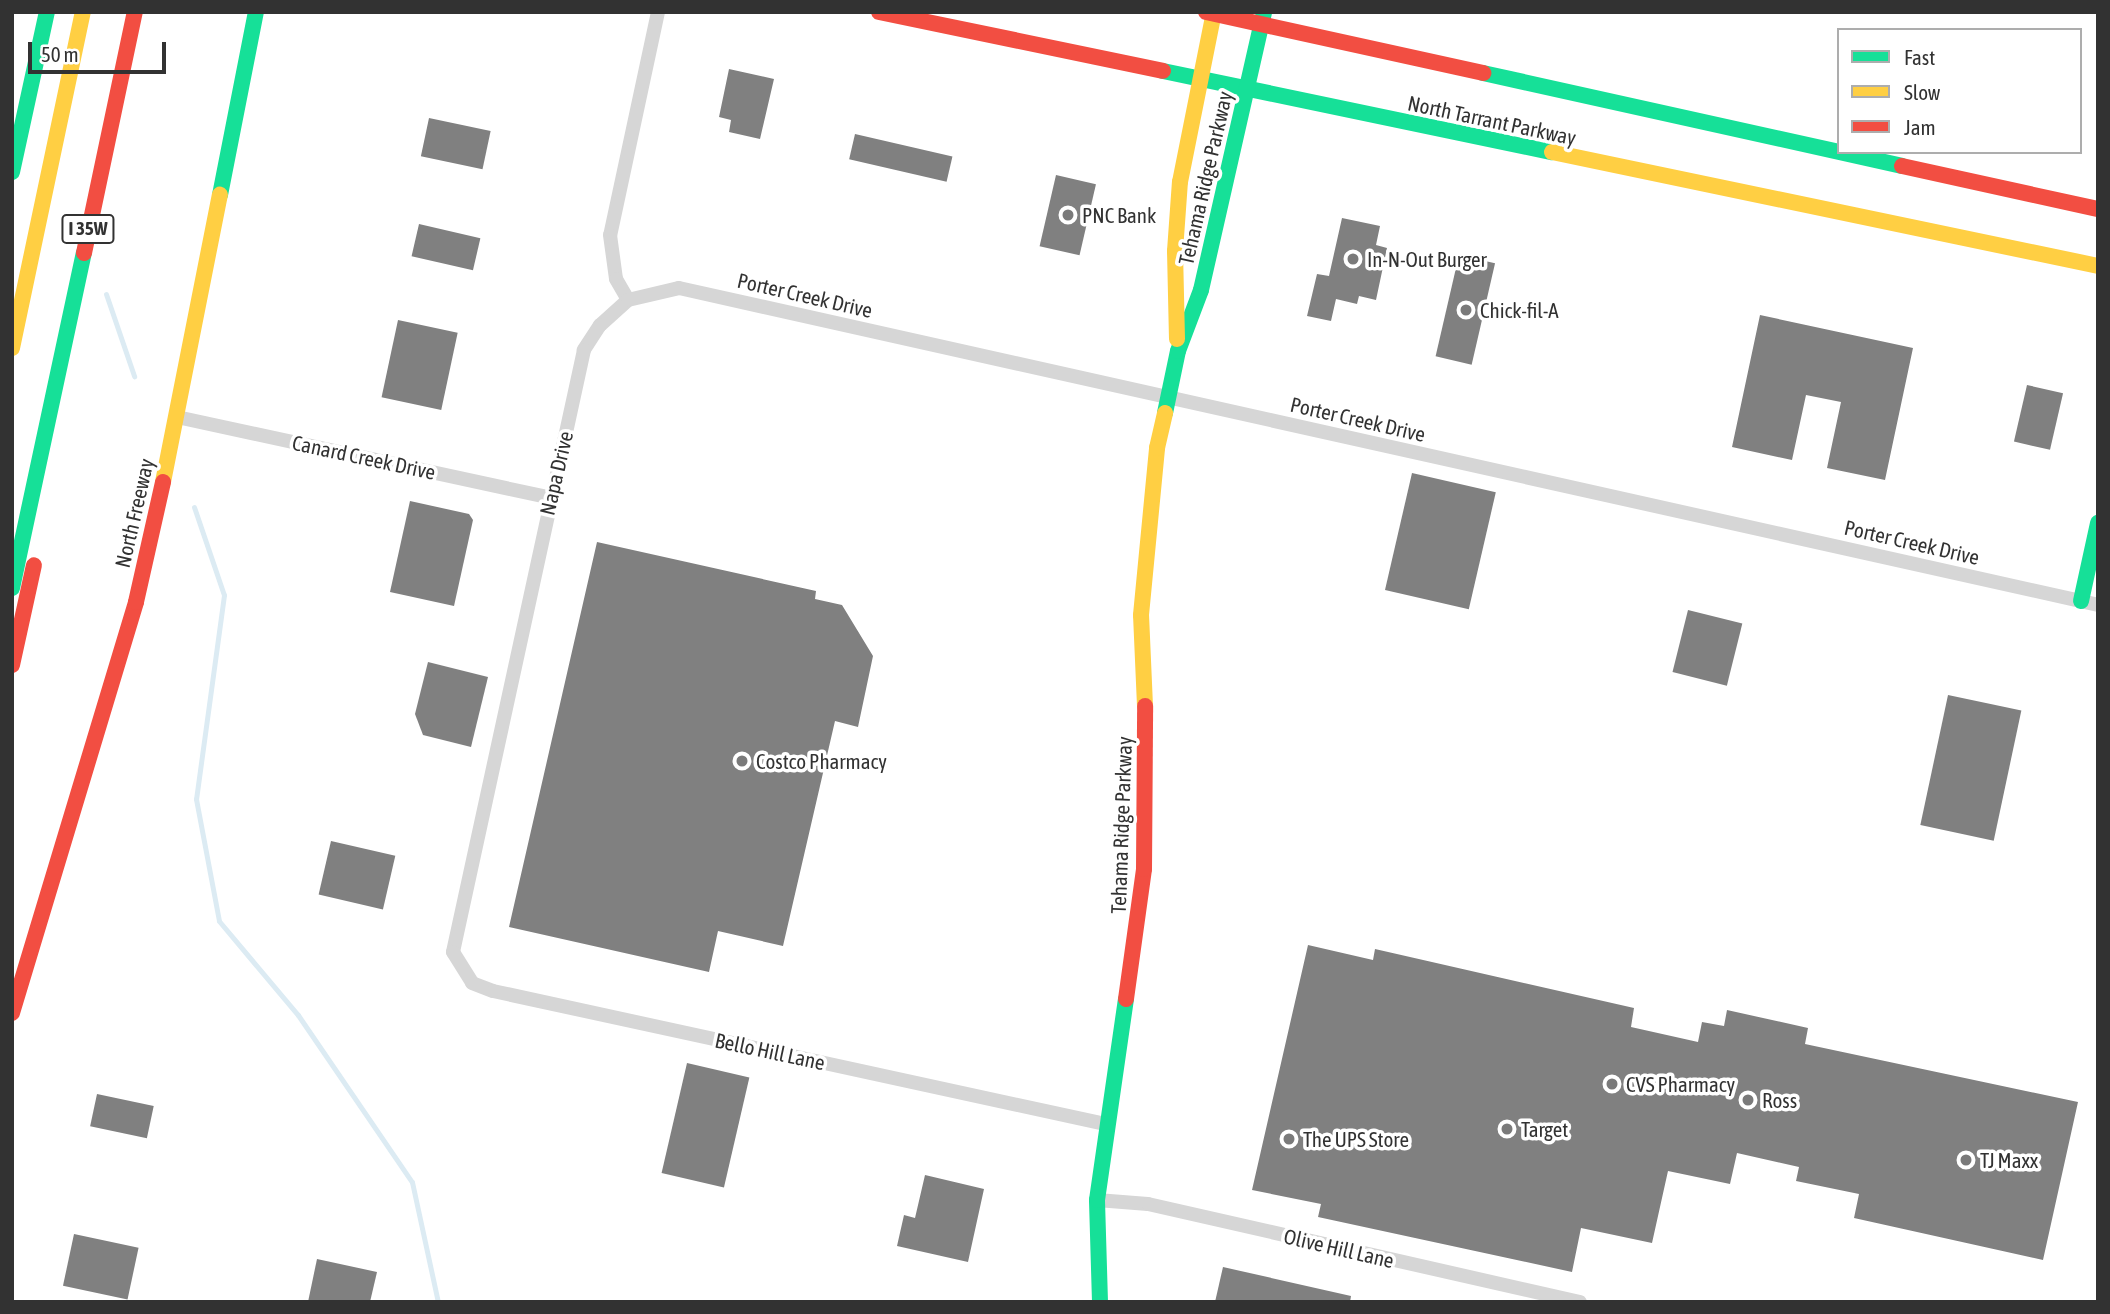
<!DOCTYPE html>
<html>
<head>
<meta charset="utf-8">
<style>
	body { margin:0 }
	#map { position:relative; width:2110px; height:1314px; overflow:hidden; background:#fff; font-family:"Asap Condensed",sans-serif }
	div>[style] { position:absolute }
	.stream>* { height:5px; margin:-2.5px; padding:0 2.5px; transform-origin:2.5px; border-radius:2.5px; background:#dcebf3 }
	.building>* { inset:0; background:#808080; transform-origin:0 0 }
	.street>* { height:14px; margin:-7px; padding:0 7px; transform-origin:7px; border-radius:7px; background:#d6d6d6 }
	.fast>* { height:16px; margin:-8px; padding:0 8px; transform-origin:8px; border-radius:8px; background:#16e098 }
	.slow>* { height:16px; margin:-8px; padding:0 8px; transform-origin:8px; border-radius:8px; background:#ffcf43 }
	.jam>* { height:16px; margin:-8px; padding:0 8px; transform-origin:8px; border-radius:8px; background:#f24e42 }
	.dots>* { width:19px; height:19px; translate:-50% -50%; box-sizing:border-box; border:4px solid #fff; border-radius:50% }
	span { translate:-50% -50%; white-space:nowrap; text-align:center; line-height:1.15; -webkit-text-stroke:7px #fff; paint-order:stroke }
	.shield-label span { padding:2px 5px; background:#fff; border:2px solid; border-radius:5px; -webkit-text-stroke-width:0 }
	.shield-label { font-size:19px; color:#323232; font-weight:700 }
	.street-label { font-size:21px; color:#323232 }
	.poi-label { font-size:21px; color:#323232 }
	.left { translate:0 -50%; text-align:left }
	.frame { position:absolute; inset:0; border:14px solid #323232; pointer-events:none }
	.legend { position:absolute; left:1837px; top:28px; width:245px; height:126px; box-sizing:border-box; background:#fff; border:2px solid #adadad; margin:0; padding:9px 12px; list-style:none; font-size:21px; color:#323232 }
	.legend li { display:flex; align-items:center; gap:14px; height:35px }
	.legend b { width:35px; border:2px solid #adadad }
	.scale { position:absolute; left:28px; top:42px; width:138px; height:32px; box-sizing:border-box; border:4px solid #323232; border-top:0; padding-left:9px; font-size:21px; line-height:24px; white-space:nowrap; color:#323232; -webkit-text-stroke:5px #fff; paint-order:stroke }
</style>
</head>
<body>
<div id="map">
	<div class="stream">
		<div style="left:106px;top:294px;width:87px;rotate:71.1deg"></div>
		<div style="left:194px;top:507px;width:93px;rotate:71.2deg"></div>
		<div style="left:224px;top:595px;width:206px;rotate:97.8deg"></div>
		<div style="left:196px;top:799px;width:124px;rotate:79.3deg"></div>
		<div style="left:219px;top:921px;width:123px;rotate:50deg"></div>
		<div style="left:298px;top:1015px;width:202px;rotate:55.7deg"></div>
		<div style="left:412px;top:1182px;width:123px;rotate:77.8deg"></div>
	</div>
	<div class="building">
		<div style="clip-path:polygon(729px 69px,774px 79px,760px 139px,729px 132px,731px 120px,719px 117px)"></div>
		<div style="left:429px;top:118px;width:63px;height:39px;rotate:12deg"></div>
		<div style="left:855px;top:134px;width:100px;height:26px;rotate:13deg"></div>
		<div style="left:1056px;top:175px;width:41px;height:73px;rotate:13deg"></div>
		<div style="clip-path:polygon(1342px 218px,1380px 226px,1376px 245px,1387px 248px,1376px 300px,1359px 296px,1357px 304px,1336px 299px,1331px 321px,1307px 316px,1317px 274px,1329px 276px)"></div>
		<div style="left:419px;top:224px;width:63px;height:33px;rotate:13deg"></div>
		<div style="left:1459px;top:255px;width:37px;height:104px;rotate:13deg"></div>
		<div style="clip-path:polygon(1760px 315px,1913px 348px,1885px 480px,1827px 468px,1841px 402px,1806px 395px,1792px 460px,1732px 447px)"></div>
		<div style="left:398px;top:320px;width:61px;height:79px;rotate:12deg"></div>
		<div style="left:2027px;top:385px;width:37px;height:58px;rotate:13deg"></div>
		<div style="left:1412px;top:473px;width:86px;height:120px;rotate:13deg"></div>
		<div style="clip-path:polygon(410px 501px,469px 514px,473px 520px,454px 606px,390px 592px)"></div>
		<div style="clip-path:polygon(597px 542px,816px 591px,815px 599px,842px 605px,873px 656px,858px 727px,835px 721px,783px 946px,718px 931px,709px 972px,509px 927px)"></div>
		<div style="left:1688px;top:610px;width:56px;height:64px;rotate:14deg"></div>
		<div style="clip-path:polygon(428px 662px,488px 677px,471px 747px,423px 735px,415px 714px)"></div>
		<div style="left:1948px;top:695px;width:75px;height:133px;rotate:12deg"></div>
		<div style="left:331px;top:841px;width:66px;height:55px;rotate:13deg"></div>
		<div style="clip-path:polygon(1308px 945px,1373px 960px,1375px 949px,1634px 1008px,1631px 1027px,1698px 1042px,1702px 1022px,1724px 1026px,1727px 1010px,1808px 1028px,1805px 1044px,2078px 1102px,2043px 1260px,1854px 1218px,1859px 1194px,1796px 1181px,1799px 1167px,1737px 1153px,1730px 1184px,1668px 1171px,1652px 1243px,1581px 1228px,1572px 1272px,1318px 1217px,1321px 1204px,1252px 1190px)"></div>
		<div style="left:687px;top:1063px;width:64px;height:113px;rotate:13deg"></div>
		<div style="left:97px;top:1094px;width:58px;height:33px;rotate:12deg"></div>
		<div style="clip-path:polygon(925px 1175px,984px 1189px,968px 1262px,897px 1246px,904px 1215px,915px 1218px)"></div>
		<div style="left:74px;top:1234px;width:66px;height:53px;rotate:12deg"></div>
		<div style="clip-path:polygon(317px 1259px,377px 1272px,370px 1302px,308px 1302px)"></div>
		<div style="clip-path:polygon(1223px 1267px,1351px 1296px,1350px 1302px,1215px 1302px)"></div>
	</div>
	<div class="street">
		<div style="left:658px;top:12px;width:228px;rotate:102.1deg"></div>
		<div style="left:610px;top:235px;width:44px;rotate:82.2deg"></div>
		<div style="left:616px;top:279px;width:24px;rotate:60deg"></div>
		<div style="left:628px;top:300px;width:38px;rotate:138deg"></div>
		<div style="left:600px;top:325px;width:30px;rotate:123deg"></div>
		<div style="left:584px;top:350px;width:616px;rotate:102.28deg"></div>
		<div style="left:453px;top:952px;width:36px;rotate:58deg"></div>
		<div style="left:472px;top:983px;width:22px;rotate:21deg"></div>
		<div style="left:493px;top:991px;width:626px;rotate:12.26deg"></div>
		<div style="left:628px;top:300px;width:52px;rotate:-13.2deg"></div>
		<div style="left:679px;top:288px;width:1454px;rotate:12.59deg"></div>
		<div style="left:177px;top:417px;width:383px;rotate:12.2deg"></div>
		<div style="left:1097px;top:1200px;width:51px;rotate:4.5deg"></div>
		<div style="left:1148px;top:1204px;width:443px;rotate:12.8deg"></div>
	</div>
	<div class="fast">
		<div style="left:1163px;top:71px;width:397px;rotate:11.8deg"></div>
		<div style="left:1483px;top:73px;width:429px;rotate:12.5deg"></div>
		<div style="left:12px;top:172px;width:164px;rotate:-77.7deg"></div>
		<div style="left:220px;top:195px;width:187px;rotate:-78.9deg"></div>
		<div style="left:1165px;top:413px;width:63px;rotate:-78.2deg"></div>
		<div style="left:1178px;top:351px;width:65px;rotate:-69.3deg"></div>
		<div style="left:1201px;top:290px;width:285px;rotate:-77.2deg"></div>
		<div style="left:12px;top:588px;width:343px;rotate:-77.9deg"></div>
		<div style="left:2081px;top:601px;width:80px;rotate:-77.7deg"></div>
		<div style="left:1100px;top:1302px;width:102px;rotate:-91.7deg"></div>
		<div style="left:1097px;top:1200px;width:203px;rotate:-81.8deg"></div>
	</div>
	<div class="slow">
		<div style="left:1552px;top:152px;width:558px;rotate:11.79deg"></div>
		<div style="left:1177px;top:339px;width:88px;rotate:-91.3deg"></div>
		<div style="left:1175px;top:251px;width:69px;rotate:-85.9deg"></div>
		<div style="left:1180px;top:182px;width:173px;rotate:-78.7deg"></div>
		<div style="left:12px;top:348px;width:343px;rotate:-78.1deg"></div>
		<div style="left:163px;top:482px;width:293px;rotate:-78.8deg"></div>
		<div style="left:1145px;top:706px;width:91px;rotate:-92.5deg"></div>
		<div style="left:1141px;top:615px;width:168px;rotate:-84.5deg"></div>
		<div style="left:1157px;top:448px;width:36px;rotate:-77deg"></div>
	</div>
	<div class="jam">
		<div style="left:879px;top:12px;width:290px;rotate:11.7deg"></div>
		<div style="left:1206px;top:12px;width:284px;rotate:12.4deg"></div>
		<div style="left:1902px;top:166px;width:201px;rotate:12.4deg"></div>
		<div style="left:84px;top:253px;width:246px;rotate:-78.1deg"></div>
		<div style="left:12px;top:665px;width:102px;rotate:-77.6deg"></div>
		<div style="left:1126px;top:999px;width:131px;rotate:-82.1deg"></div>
		<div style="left:1144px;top:869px;width:163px;rotate:-89.6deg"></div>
		<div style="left:12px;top:1013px;width:429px;rotate:-73.2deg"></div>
		<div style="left:136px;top:602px;width:123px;rotate:-77.3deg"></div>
	</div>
	<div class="dots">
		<div style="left:1068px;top:215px;background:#7a7a7a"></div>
		<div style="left:1353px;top:259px;background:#7a7a7a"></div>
		<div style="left:1466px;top:310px;background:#7a7a7a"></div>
		<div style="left:742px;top:761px;background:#7a7a7a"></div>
		<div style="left:1612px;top:1084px;background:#7a7a7a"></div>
		<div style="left:1748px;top:1100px;background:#7a7a7a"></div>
		<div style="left:1507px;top:1129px;background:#7a7a7a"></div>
		<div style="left:1289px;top:1139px;background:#7a7a7a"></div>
		<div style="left:1966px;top:1160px;background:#7a7a7a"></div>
	</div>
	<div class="shield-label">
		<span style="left:88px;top:229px">I 35W</span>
	</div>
	<div class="street-label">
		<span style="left:1492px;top:120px;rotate:12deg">North Tarrant Parkway</span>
		<span style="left:1205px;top:178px;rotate:-77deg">Tehama Ridge Parkway</span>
		<span style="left:805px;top:295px;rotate:13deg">Porter Creek Drive</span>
		<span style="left:1358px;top:419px;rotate:13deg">Porter Creek Drive</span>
		<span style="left:364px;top:457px;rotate:12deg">Canard Creek Drive</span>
		<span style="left:556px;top:473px;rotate:-77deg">Napa Drive</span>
		<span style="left:134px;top:513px;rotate:-77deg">North Freeway</span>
		<span style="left:1912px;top:542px;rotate:13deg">Porter Creek Drive</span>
		<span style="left:1121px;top:825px;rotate:-88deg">Tehama Ridge Parkway</span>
		<span style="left:770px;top:1051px;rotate:12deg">Bello Hill Lane</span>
		<span style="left:1339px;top:1248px;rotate:13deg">Olive Hill Lane</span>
	</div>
	<div class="poi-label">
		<span class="left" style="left:1082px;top:215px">PNC Bank</span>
		<span class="left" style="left:1367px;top:259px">In-N-Out Burger</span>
		<span class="left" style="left:1480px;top:310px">Chick-fil-A</span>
		<span class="left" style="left:756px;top:761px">Costco Pharmacy</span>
		<span class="left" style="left:1626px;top:1084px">CVS Pharmacy</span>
		<span class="left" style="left:1762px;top:1100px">Ross</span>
		<span class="left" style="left:1521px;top:1129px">Target</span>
		<span class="left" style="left:1303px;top:1139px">The UPS Store</span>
		<span class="left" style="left:1980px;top:1160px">TJ Maxx</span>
	</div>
	<div class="frame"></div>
	<ul class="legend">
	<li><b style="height:9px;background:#16e098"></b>Fast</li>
	<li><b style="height:9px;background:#ffcf43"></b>Slow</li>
	<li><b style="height:9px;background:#f24e42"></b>Jam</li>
	</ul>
	<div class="scale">50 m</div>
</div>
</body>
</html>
